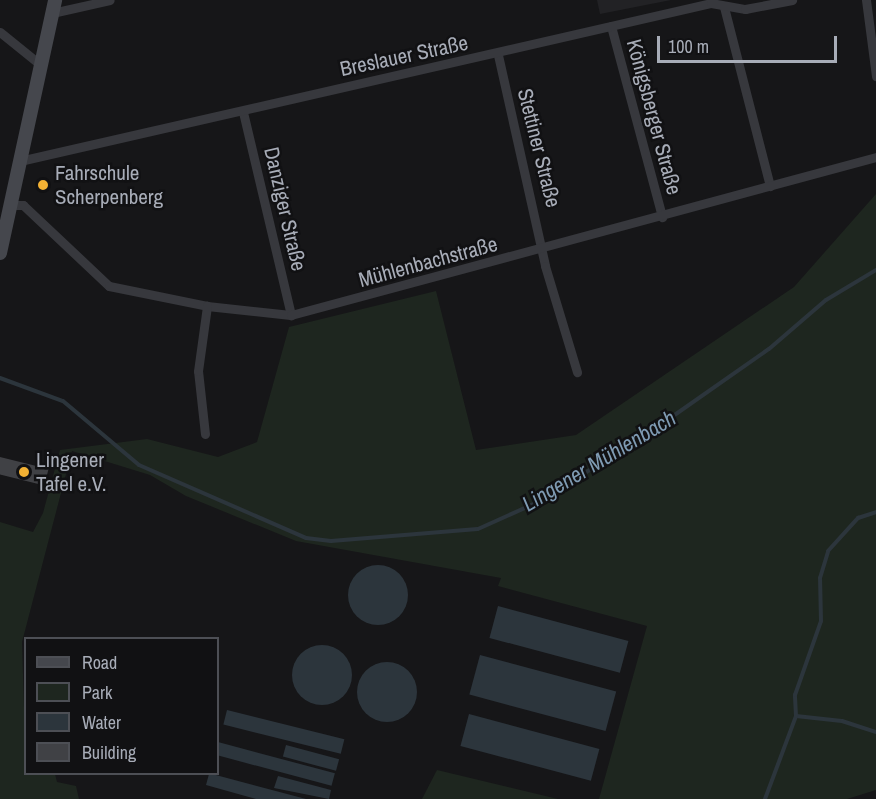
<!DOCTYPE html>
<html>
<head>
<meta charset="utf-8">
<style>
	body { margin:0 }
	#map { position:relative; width:876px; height:799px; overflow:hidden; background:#161618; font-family:"Archivo Narrow",sans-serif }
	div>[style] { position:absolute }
	.built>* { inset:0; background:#222225 }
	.green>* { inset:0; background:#1e261f }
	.water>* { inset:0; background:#2c353c; transform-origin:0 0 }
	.round { border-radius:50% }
	.stream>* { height:4px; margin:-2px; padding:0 2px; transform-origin:2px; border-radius:2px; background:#2c353c }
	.building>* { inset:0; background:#404145; transform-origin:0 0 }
	.street>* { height:9px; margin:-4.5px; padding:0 4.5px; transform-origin:4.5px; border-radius:4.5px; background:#37383d }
	.secondary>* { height:14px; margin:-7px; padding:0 7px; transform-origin:7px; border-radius:7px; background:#45474d }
	.dots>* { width:16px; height:16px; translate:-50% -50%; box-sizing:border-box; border:3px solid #111113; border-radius:50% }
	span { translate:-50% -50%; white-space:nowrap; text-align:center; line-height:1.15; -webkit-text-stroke:5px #111113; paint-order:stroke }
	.street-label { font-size:21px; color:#a8adb8 }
	.poi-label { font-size:21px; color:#a8adb8 }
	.left { translate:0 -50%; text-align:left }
	.water-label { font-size:22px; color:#7f9bb3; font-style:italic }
	.legend { position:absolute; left:24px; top:637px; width:195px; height:138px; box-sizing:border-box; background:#111113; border:2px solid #4d4f55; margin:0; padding:8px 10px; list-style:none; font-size:18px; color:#a8adb8 }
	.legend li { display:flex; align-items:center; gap:12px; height:30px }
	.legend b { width:30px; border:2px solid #4d4f55 }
	.scale { position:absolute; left:657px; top:36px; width:180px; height:27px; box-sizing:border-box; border:3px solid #a8adb8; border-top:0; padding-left:8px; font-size:18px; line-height:21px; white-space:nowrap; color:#a8adb8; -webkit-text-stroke:4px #111113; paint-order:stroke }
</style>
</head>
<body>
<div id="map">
	<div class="built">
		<div style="clip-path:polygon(597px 0,671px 0,600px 14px)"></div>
	</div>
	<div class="green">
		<div style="clip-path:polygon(876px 194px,876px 790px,847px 799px,599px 799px,647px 626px,498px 586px,501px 578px,296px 541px,186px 496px,150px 475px,72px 451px,22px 642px,26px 774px,55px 774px,57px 782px,76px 786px,79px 799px,0 799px,0 522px,33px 532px,43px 513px,60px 450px,147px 439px,218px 457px,257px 442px,289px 327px,436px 291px,476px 450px,576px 435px,794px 287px)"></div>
		<div style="clip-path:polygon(437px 770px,558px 799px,422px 799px)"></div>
	</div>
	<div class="water">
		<div class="round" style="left:348px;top:565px;width:60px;height:60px"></div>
		<div style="left:498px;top:606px;width:135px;height:33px;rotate:15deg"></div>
		<div class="round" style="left:292px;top:645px;width:60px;height:60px"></div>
		<div style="left:480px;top:655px;width:141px;height:41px;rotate:15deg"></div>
		<div class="round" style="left:357px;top:662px;width:60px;height:60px"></div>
		<div style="left:227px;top:710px;width:121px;height:15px;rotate:14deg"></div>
		<div style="left:469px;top:714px;width:135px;height:33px;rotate:15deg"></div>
		<div style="left:218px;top:742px;width:121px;height:13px;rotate:15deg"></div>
		<div style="left:286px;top:745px;width:55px;height:12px;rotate:15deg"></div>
		<div style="clip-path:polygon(209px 774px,212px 774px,306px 799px,256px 799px,206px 785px)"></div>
		<div style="clip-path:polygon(278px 776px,331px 790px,329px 799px,274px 788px)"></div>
	</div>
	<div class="stream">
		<div style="left:0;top:378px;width:67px;rotate:20.1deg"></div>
		<div style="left:63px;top:401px;width:99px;rotate:40.1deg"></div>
		<div style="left:139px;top:465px;width:182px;rotate:23.6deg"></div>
		<div style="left:306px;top:538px;width:25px;rotate:7deg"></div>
		<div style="left:331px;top:541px;width:147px;rotate:-4.7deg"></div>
		<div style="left:478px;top:529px;width:66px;rotate:-24.2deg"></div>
		<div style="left:538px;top:502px;width:127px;rotate:-31.8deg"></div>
		<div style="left:646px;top:435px;width:150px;rotate:-35deg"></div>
		<div style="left:769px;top:349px;width:75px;rotate:-40.7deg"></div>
		<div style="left:826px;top:300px;width:58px;rotate:-31deg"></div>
		<div style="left:796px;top:716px;width:46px;rotate:6.2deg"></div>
		<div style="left:842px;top:721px;width:36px;rotate:18deg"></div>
		<div style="left:765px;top:799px;width:89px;rotate:-69.5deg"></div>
		<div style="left:796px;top:716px;width:21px;rotate:-93deg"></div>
		<div style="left:795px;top:695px;width:78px;rotate:-70.6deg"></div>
		<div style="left:821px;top:621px;width:43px;rotate:-91.3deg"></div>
		<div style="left:820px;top:578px;width:28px;rotate:-73deg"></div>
		<div style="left:828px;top:551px;width:45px;rotate:-47.7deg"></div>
		<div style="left:858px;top:518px;width:19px;rotate:-18deg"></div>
	</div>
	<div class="building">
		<div style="left:0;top:457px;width:50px;height:17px;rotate:14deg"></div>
	</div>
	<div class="street">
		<div style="left:866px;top:0;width:77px;rotate:82.5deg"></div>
		<div style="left:724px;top:7px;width:185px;rotate:75.6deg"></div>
		<div style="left:52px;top:13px;width:59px;rotate:-12.6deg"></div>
		<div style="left:611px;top:26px;width:198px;rotate:75deg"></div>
		<div style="left:0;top:32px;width:54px;rotate:39deg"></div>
		<div style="left:498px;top:55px;width:216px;rotate:77.4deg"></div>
		<div style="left:545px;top:266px;width:111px;rotate:73.2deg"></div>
		<div style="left:243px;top:112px;width:209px;rotate:76.7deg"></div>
		<div style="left:24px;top:160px;width:705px;rotate:-12.87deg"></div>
		<div style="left:711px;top:3px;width:35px;rotate:10deg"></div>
		<div style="left:745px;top:9px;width:48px;rotate:-10.8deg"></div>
		<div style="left:12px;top:205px;width:11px"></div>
		<div style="left:23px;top:205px;width:118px;rotate:43.3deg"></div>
		<div style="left:109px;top:286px;width:100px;rotate:11.5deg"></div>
		<div style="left:207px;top:306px;width:84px;rotate:6.1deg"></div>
		<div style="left:291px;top:315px;width:606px;rotate:-15.11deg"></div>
		<div style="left:205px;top:434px;width:63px;rotate:-96.3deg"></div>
		<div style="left:198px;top:371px;width:66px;rotate:-82.1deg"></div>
	</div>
	<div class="secondary">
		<div style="left:0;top:253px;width:259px;rotate:-77.7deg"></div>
	</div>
	<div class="dots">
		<div style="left:43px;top:185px;background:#f2b134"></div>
		<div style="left:24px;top:472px;background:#f2b134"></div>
	</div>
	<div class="street-label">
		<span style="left:404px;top:56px;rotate:-12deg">Breslauer Straße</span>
		<span style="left:654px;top:117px;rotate:75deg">Königsberger Straße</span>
		<span style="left:539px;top:148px;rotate:76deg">Stettiner Straße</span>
		<span style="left:285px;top:209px;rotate:77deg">Danziger Straße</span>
		<span style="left:428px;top:262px;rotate:-15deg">Mühlenbachstraße</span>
	</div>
	<div class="poi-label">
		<span class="left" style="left:55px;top:185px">Fahrschule<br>Scherpenberg</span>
		<span class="left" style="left:36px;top:472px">Lingener<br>Tafel e.V.</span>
	</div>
	<div class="water-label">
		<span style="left:599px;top:461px;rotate:-31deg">Lingener Mühlenbach</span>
	</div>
	<ul class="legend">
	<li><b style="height:8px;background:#45474d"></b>Road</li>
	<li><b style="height:16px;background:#1e261f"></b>Park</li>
	<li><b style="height:16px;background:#2c353c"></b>Water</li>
	<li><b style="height:16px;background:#404145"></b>Building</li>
	</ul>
	<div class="scale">100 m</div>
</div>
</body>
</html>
